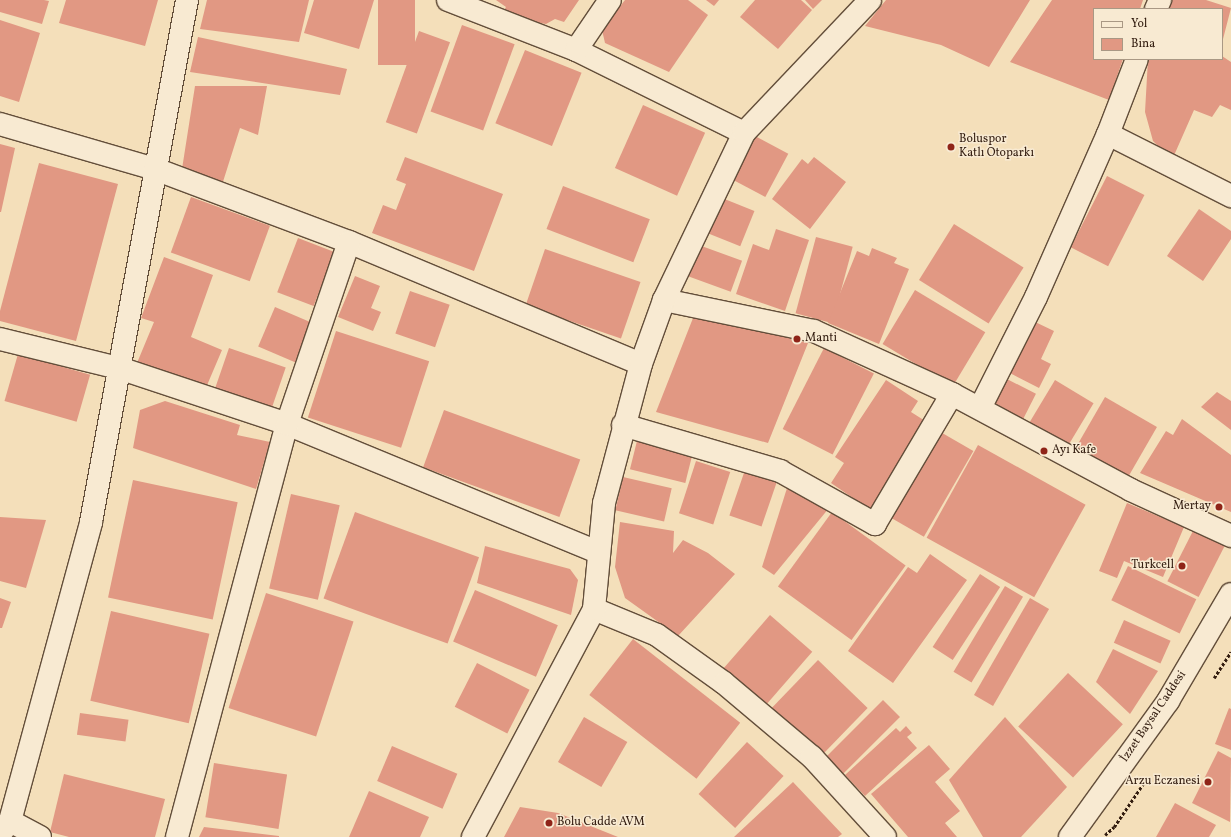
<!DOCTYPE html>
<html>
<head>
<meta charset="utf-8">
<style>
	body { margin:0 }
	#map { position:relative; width:1231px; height:837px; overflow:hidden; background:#f4dfba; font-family:Vollkorn,serif }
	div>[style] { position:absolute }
	.building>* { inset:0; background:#e19883; transform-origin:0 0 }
	.path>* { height:2.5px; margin-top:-1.25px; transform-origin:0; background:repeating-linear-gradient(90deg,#331d10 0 3px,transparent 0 5px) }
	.roads { filter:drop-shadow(1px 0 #634e3a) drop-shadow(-1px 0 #634e3a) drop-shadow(0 1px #634e3a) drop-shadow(0 -1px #634e3a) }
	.street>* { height:22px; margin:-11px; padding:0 11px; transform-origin:11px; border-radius:11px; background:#f8ead2 }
	.dots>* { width:11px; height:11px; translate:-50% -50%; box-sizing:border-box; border:2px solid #f8ead2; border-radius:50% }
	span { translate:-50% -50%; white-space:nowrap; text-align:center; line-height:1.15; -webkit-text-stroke:3px #f8ead2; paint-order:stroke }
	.poi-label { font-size:12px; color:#331d10 }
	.left { translate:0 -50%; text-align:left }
	.right { translate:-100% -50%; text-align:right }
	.street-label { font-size:12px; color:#331d10 }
	.legend { position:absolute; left:1093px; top:8px; width:130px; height:52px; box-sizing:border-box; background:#f8ead2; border:1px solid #a99884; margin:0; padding:5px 7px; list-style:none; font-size:12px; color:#331d10 }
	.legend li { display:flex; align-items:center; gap:8px; height:20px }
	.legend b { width:20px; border:1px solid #a99884 }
</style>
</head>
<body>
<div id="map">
	<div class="building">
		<div style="clip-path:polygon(0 0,44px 0,49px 1px,42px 24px,0 12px)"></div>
		<div style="clip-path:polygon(66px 0,158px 0,145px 46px,59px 23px)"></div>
		<div style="clip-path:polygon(207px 0,309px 0,299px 42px,200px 29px)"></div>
		<div style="clip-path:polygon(314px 0,374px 0,359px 49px,304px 33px)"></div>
		<div style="left:378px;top:0;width:37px;height:65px"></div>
		<div style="clip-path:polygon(496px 0,579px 0,564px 22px,555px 19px,546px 24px,517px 19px,503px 12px,506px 7px)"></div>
		<div style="clip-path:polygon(625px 0,688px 0,708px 15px,669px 72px,605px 43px,602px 30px)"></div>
		<div style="clip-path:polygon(706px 0,719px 0,714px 6px)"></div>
		<div style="clip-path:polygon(755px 0,801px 0,812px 10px,778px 49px,740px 17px)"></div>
		<div style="clip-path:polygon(805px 0,822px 0,813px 9px)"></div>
		<div style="clip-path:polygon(886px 0,1030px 0,989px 67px,941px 45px,865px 26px)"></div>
		<div style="clip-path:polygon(1052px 0,1143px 0,1140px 9px,1094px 9px,1094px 59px,1123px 59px,1109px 100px,1010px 62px)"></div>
		<div style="clip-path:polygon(1168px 0,1206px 0,1231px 8px,1222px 43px,1222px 9px,1165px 9px)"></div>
		<div style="clip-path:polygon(0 20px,40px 33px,19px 102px,0 96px)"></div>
		<div style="left:462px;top:25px;width:56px;height:92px;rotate:20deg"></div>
		<div style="left:419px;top:31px;width:33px;height:97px;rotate:20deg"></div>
		<div style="clip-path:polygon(198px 37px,347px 69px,340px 95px,190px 72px)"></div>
		<div style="left:525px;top:50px;width:61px;height:79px;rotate:22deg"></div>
		<div style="clip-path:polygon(1222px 56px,1231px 62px,1231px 110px,1220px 105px,1212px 117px,1194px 110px,1172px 160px,1153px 141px,1145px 112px,1148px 59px,1222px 59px)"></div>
		<div style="clip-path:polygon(195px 86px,267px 86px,258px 135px,240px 128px,221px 188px,182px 169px)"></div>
		<div style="left:643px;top:105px;width:68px;height:69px;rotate:24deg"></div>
		<div style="left:753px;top:135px;width:40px;height:49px;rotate:28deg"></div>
		<div style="clip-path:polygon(0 144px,15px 148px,1px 212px,0 212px)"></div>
		<div style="clip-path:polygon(405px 157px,503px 194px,474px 271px,372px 233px,383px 205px,396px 210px,406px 184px,396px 180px)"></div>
		<div style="clip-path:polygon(814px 157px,846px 182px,810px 229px,772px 199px,802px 159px,808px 164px)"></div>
		<div style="clip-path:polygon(39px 163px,118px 184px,76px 341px,0 321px,0 311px)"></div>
		<div style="left:1107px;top:176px;width:42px;height:80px;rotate:27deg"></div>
		<div style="left:563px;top:186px;width:93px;height:46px;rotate:21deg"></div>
		<div style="left:191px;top:197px;width:84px;height:59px;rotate:20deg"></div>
		<div style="left:722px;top:198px;width:35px;height:38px;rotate:22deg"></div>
		<div style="clip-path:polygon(1199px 209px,1231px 231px,1231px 239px,1203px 281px,1167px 256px)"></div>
		<div style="left:954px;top:224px;width:82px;height:66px;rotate:32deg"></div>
		<div style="clip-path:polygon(776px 229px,809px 240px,785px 311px,736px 294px,753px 244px,769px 250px)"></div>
		<div style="left:816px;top:237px;width:38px;height:79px;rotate:15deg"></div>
		<div style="left:298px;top:238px;width:39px;height:58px;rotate:21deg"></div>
		<div style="left:696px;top:244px;width:49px;height:33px;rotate:20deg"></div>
		<div style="clip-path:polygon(872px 248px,897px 258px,894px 263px,909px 269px,879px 344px,828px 323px,857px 251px,869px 256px)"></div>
		<div style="left:545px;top:249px;width:101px;height:60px;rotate:19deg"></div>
		<div style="clip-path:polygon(164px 257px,213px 275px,191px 337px,222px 350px,205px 390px,137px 363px,154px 322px,141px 318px)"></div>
		<div style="clip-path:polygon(355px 276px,380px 286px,371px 308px,381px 312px,373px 331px,338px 317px)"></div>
		<div style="left:915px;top:290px;width:82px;height:63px;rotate:31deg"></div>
		<div style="left:410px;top:291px;width:42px;height:45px;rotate:19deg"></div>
		<div style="left:275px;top:307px;width:40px;height:43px;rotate:23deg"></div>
		<div style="clip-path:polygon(695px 313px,808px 343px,768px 443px,656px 412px)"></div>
		<div style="clip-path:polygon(1031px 320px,1054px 331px,1041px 359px,1051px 364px,1039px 388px,1006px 371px)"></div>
		<div style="left:336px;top:331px;width:98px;height:91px;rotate:18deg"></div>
		<div style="left:229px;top:348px;width:60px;height:49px;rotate:19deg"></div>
		<div style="left:824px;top:348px;width:56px;height:91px;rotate:27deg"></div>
		<div style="left:18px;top:354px;width:75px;height:49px;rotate:16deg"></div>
		<div style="left:1003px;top:377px;width:37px;height:29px;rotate:27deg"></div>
		<div style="clip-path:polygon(886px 380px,918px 401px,911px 412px,930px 424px,872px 511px,831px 483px,844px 463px,835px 457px)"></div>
		<div style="left:1055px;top:380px;width:45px;height:54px;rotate:31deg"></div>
		<div style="clip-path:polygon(1217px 392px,1231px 401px,1231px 430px,1201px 407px)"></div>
		<div style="left:1105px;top:397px;width:60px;height:58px;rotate:30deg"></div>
		<div style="clip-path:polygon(165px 401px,240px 425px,237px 435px,270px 442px,256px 489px,133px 448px,140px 410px)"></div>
		<div style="left:444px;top:410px;width:145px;height:61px;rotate:20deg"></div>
		<div style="clip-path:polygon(1182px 419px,1231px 455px,1231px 512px,1140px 473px,1166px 431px,1173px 435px)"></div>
		<div style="left:937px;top:430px;width:42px;height:99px;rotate:30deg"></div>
		<div style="left:637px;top:441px;width:57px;height:29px;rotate:14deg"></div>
		<div style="left:978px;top:445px;width:123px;height:106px;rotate:29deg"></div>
		<div style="left:696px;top:461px;width:36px;height:55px;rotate:18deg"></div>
		<div style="left:745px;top:470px;width:34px;height:48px;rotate:19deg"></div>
		<div style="left:623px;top:477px;width:50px;height:34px;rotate:13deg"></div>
		<div style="left:133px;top:480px;width:107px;height:120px;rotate:12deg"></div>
		<div style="clip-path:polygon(788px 485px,829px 508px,774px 575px,762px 567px)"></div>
		<div style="left:291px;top:494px;width:50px;height:97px;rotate:13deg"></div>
		<div style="clip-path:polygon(1127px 503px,1184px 527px,1163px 577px,1124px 561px,1117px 578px,1099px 571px)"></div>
		<div style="left:355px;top:512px;width:132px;height:92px;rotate:20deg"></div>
		<div style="left:832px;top:512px;width:91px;height:92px;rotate:36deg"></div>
		<div style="clip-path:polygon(0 517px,46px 520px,26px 588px,0 581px)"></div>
		<div style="clip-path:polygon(620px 522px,674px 531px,673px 553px,683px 540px,708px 553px,735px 574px,678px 636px,625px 598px,615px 567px)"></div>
		<div style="left:1196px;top:525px;width:35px;height:63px;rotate:27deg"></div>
		<div style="clip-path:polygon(485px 546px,570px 569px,578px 580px,571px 615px,477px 583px)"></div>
		<div style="clip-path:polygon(930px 554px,967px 580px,893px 683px,848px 651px,908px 567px,917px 573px)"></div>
		<div style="left:1128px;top:566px;width:76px;height:38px;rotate:26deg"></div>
		<div style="left:980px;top:574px;width:24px;height:87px;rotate:33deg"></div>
		<div style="left:1005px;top:586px;width:21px;height:100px;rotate:31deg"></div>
		<div style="left:475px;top:590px;width:90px;height:56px;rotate:23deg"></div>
		<div style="left:266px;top:593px;width:92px;height:121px;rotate:18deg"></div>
		<div style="clip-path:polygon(0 598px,11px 602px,2px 628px,0 628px)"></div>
		<div style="left:1030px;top:598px;width:22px;height:112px;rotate:30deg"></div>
		<div style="left:111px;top:611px;width:101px;height:92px;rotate:13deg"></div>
		<div style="left:770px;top:615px;width:56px;height:72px;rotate:41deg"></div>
		<div style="left:1124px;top:620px;width:51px;height:25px;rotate:24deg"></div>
		<div style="left:633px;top:639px;width:136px;height:71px;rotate:38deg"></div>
		<div style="clip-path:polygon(1113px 649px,1158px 671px,1130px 714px,1096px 682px)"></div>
		<div style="left:818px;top:660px;width:69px;height:68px;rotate:44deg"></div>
		<div style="left:477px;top:663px;width:59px;height:49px;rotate:27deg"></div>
		<div style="left:1068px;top:673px;width:75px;height:73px;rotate:43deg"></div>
		<div style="left:883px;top:700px;width:24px;height:81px;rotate:45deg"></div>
		<div style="clip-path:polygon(1229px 708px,1231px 709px,1231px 750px,1215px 744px)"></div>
		<div style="left:80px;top:713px;width:49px;height:22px;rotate:8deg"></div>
		<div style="left:584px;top:717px;width:50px;height:52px;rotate:30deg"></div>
		<div style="clip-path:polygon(1005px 717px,1067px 787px,1021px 837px,983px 837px,949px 780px)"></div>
		<div style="clip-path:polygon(906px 726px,912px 733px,907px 737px,917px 748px,865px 796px,845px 775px,896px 728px,900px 732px)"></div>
		<div style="left:747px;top:742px;width:50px;height:71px;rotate:43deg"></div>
		<div style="clip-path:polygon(929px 745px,950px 769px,935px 782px,960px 811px,945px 823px,957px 837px,908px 837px,871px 794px)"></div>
		<div style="left:392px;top:746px;width:71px;height:38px;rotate:23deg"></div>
		<div style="clip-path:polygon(1218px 751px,1231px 758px,1230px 822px,1192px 803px)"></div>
		<div style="left:214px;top:763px;width:74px;height:55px;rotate:9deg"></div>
		<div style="clip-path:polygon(64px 774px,165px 799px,155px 837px,69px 837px,50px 832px)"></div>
		<div style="clip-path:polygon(793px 782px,842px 834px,838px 837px,734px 837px)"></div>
		<div style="clip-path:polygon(369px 791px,429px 817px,420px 837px,349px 837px)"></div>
		<div style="clip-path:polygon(1175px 803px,1216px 825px,1209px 837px,1156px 837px)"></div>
		<div style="clip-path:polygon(520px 807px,558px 813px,618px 837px,504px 837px)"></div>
		<div style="clip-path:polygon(204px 827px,279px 836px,279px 837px,199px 837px)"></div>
	</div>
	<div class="path">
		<div style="left:1214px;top:678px;width:31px;rotate:-57deg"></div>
		<div style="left:1105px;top:835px;width:12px;rotate:-42deg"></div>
		<div style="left:1114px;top:827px;width:59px;rotate:-56deg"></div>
	</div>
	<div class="roads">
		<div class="street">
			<div style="left:448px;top:0;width:137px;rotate:21.3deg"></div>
			<div style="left:576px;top:50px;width:187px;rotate:26.3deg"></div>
			<div style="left:1156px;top:9px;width:10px;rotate:-66deg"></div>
			<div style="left:576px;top:50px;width:60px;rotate:-55.8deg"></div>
			<div style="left:0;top:124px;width:161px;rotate:16.2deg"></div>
			<div style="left:155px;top:169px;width:207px;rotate:20.6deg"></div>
			<div style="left:349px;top:242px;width:316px;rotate:22.7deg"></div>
			<div style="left:1108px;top:134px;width:138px;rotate:26.8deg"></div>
			<div style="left:664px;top:300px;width:153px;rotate:11.7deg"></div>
			<div style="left:814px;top:331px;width:152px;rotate:24.5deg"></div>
			<div style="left:952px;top:394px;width:203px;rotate:28.2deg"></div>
			<div style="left:1131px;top:490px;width:110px;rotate:24.7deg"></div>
			<div style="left:0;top:339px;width:126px;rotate:13.8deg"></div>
			<div style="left:122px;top:369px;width:174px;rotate:18.4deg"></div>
			<div style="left:287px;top:424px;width:335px;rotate:22.4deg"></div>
			<div style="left:980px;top:408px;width:124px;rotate:-63.2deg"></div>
			<div style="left:1036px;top:297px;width:178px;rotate:-66.2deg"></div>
			<div style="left:1108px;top:134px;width:80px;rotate:-68.9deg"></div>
			<div style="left:623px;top:425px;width:164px;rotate:16.3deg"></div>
			<div style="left:780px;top:471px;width:109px;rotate:29.2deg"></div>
			<div style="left:875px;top:524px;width:151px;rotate:-59.4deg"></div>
			<div style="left:594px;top:609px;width:68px;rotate:22.4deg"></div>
			<div style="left:657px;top:635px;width:82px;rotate:35.6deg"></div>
			<div style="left:724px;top:683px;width:115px;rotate:40.1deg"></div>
			<div style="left:812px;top:757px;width:108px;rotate:47.6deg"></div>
			<div style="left:10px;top:821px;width:34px;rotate:28deg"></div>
			<div style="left:0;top:834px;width:16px;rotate:-52deg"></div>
			<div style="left:10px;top:821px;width:310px;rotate:-74.8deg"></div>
			<div style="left:91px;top:522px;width:531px;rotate:-79.58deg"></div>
			<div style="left:177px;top:837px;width:427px;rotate:-75.1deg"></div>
			<div style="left:287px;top:424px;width:192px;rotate:-71.2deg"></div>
			<div style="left:473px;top:837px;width:258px;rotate:-62deg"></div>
			<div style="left:594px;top:609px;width:106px;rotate:-84.6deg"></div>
			<div style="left:604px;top:503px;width:144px;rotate:-75.1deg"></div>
			<div style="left:641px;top:364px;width:68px;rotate:-70.2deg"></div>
			<div style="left:664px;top:300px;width:185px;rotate:-64.4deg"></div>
			<div style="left:744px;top:133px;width:183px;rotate:-46.5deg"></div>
			<div style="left:1070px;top:837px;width:168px;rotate:-54.2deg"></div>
			<div style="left:1168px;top:701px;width:124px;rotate:-59.5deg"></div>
		</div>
	</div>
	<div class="dots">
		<div style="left:951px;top:147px;background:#8f2418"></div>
		<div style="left:797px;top:339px;background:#8f2418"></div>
		<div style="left:1044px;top:451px;background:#8f2418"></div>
		<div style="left:1219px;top:507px;background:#8f2418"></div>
		<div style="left:1182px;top:566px;background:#8f2418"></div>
		<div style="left:1208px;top:782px;background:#8f2418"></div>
		<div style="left:549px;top:823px;background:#8f2418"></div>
	</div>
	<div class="poi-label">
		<span class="left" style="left:959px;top:147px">Boluspor<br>Katlı Otoparkı</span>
		<span class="left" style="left:805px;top:339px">Manti</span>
		<span class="left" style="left:1052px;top:451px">Ayı Kafe</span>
		<span class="right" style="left:1211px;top:507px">Mertay</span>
		<span class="right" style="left:1174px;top:566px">Turkcell</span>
		<span class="right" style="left:1200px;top:782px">Arzu Eczanesi</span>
		<span class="left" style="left:557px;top:823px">Bolu Cadde AVM</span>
	</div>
	<div class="street-label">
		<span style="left:1154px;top:717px;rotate:-56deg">İzzet Baysal Caddesi</span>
	</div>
	<ul class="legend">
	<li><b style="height:5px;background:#f8ead2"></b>Yol</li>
	<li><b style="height:11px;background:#e19883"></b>Bina</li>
	</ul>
</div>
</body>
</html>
